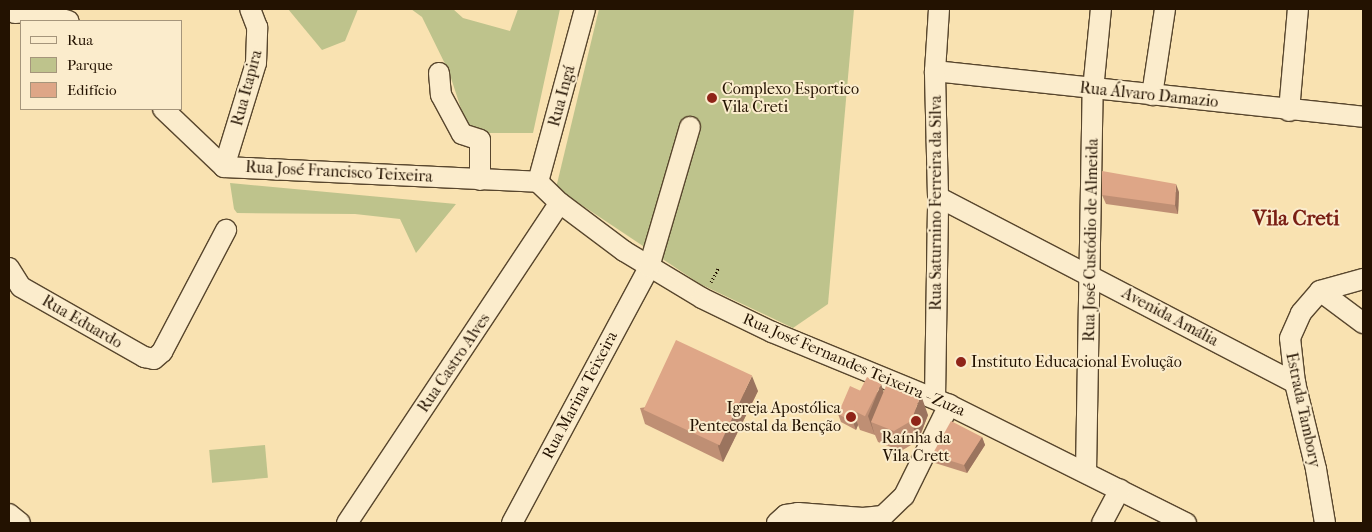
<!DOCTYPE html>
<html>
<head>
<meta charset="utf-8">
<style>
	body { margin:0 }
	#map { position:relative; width:1372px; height:532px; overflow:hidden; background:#f9e2b1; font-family:"IM FELL French Canon",serif }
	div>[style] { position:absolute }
	.green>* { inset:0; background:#bec38c; transform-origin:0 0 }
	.path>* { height:3px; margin-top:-1.5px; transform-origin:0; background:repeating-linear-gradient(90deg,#231201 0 1px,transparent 0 3.5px) }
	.roads { filter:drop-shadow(1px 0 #58462d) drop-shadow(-1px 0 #58462d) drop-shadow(0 1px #58462d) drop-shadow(0 -1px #58462d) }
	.minor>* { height:20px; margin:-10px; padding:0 10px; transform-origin:10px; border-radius:10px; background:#fbeccc }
	.wall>* { inset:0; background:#bf8f74 }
	.shaded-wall>* { inset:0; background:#9b745e }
	.building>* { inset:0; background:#dea687; transform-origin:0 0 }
	.dots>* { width:14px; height:14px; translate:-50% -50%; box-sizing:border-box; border:2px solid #fbeccc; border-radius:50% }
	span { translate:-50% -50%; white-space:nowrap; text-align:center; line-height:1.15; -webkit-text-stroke:4px #fbeccc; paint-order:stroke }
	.street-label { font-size:16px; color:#231201 }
	.poi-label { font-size:16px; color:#231201 }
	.left { translate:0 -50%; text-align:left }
	.right { translate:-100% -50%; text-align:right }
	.district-label { font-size:21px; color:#7a1f14; font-weight:700 }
	.frame { position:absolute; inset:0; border:10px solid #231201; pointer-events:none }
	.legend { position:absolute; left:20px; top:20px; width:162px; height:90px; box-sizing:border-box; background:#fbeccc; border:1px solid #a5957b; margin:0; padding:6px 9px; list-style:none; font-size:15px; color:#231201 }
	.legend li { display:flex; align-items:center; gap:10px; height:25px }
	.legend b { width:25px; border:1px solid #a5957b }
</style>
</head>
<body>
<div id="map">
	<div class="green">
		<div style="clip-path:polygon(288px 9px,358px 9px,345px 41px,322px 50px)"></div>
		<div style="clip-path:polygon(411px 9px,453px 9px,463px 18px,510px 31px,518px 9px,560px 9px,533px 133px,489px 133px,468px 130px,449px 72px,422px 17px)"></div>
		<div style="clip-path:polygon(599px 9px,854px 9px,828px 304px,793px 328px,700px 284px,556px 188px)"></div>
		<div style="clip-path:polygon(230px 183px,456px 204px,416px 253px,400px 219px,355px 214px,237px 213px,234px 209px)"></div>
		<div style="left:265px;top:445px;width:33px;height:56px;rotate:85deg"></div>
	</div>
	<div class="path">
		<div style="left:711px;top:282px;width:17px;rotate:-62deg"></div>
	</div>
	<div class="roads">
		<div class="minor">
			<div style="left:15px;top:13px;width:21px;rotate:-5deg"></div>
			<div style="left:36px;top:11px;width:34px;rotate:17deg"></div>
			<div style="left:935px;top:71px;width:430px;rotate:6.1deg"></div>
			<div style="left:439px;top:73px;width:22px;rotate:85deg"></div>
			<div style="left:441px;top:95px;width:44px;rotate:61.7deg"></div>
			<div style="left:462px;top:134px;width:19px;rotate:18deg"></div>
			<div style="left:480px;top:140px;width:40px;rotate:90deg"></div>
			<div style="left:1152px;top:95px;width:87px;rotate:-81.4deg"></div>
			<div style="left:163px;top:109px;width:84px;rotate:43.6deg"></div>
			<div style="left:224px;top:167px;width:314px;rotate:2.7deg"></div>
			<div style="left:1289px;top:111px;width:102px;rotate:-85deg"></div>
			<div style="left:224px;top:167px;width:109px;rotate:-72.9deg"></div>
			<div style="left:256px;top:63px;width:36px;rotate:-88deg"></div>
			<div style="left:257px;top:27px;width:19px;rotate:-111deg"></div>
			<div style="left:538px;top:182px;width:30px;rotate:44deg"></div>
			<div style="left:560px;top:203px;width:80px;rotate:36.9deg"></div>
			<div style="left:624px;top:251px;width:91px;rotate:31.1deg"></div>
			<div style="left:702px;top:298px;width:78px;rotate:25.9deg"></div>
			<div style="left:772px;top:332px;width:191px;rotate:22.4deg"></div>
			<div style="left:949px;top:405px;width:265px;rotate:26.5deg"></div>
			<div style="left:538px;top:182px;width:179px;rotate:-74.8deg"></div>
			<div style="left:938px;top:197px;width:403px;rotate:27.5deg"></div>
			<div style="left:9px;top:268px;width:22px;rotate:58deg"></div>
			<div style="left:21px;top:287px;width:142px;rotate:29.6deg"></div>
			<div style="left:144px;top:357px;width:10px;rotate:11deg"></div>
			<div style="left:154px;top:359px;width:11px;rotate:-41deg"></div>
			<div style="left:162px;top:352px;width:138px;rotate:-62.3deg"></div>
			<div style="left:1320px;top:291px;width:54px;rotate:36.7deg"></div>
			<div style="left:935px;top:398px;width:201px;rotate:-89.1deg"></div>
			<div style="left:938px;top:197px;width:126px;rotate:-91.4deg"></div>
			<div style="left:935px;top:71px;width:62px;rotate:-86.3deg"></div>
			<div style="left:1086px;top:472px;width:382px;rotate:-89deg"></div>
			<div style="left:1093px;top:90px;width:81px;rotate:-84.4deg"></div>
			<div style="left:9px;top:514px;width:14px;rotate:39deg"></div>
			<div style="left:347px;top:523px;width:384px;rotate:-56.4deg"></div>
			<div style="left:512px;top:523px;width:290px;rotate:-61.8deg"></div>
			<div style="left:649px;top:267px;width:146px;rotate:-73.7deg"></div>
			<div style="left:777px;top:523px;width:12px;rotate:-42deg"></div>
			<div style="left:786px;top:515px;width:12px;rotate:-9deg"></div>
			<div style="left:798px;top:513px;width:65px;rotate:4.4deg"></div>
			<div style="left:863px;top:518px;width:20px;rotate:-6deg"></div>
			<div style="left:883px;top:516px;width:29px;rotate:-44deg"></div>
			<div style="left:904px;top:496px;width:102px;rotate:-63.7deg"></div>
			<div style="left:1102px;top:523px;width:38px;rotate:-62deg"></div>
			<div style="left:1325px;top:523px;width:55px;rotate:-99.5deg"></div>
			<div style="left:1316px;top:469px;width:89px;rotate:-103.7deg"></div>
			<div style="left:1295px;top:383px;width:45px;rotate:-96.3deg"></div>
			<div style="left:1290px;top:338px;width:27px;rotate:-66deg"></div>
			<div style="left:1301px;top:313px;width:29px;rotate:-49deg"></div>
			<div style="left:1320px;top:291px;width:45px;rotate:-15.6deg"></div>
		</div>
	</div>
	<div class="wall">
		<div style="clip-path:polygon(1179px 192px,1178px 214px,1106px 204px,1102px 195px)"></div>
		<div style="clip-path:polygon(758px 391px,723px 462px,645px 424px,640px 408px)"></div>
		<div style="clip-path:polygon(861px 391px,884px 392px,928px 415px,918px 441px,901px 451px,878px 442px,875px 435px,860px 430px,858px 425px,856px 430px,841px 422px,838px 414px)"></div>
		<div style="clip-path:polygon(982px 437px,985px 445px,967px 473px,935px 463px,932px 455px)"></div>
	</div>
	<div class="shaded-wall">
		<div style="clip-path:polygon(1176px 184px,1179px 192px,1178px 214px,1175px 205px)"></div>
		<div style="clip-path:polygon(752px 376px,758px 391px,723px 462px,718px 446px)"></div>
		<div style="clip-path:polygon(881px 384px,888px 404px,871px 422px,875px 436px,868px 416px)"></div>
		<div style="clip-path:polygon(921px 395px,928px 415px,918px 441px,911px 421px)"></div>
		<div style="clip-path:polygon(855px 416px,858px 425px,856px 430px,853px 422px)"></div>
		<div style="clip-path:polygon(982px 437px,985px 445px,967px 473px,964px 465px)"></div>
	</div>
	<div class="building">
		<div style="clip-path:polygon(1102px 171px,1176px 184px,1175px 205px,1102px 195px)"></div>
		<div style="left:676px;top:340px;width:84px;height:77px;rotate:25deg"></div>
		<div style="left:867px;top:377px;width:16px;height:36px;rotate:27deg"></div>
		<div style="clip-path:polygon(850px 386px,861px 391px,853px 410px,855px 416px,853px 422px,838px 414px)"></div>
		<div style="clip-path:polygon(886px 386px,921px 395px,911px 421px,894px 431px,871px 422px)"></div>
		<div style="clip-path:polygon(951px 421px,982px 437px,964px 465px,932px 455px)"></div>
	</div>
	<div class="dots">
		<div style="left:712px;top:98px;background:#8f2418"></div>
		<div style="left:961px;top:362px;background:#8f2418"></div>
		<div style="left:851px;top:417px;background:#8f2418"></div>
		<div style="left:916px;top:421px;background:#8f2418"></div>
	</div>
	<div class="street-label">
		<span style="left:247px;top:88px;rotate:-75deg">Rua Itapira</span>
		<span style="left:1149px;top:95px;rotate:6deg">Rua Álvaro Damazio</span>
		<span style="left:562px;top:96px;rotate:-75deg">Rua Ingá</span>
		<span style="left:339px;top:172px;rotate:3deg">Rua José Francisco Teixeira</span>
		<span style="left:936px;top:203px;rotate:-90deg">Rua Saturnino Ferreira da Silva</span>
		<span style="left:1091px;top:240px;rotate:-89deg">Rua José Custódio de Almeida</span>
		<span style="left:1170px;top:317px;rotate:28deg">Avenida Amália</span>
		<span style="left:82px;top:322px;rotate:30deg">Rua Eduardo</span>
		<span style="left:454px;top:363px;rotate:-56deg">Rua Castro Alves</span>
		<span style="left:854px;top:365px;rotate:23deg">Rua José Fernandes Teixeira - Zuza</span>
		<span style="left:580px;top:395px;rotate:-62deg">Rua Marina Teixeira</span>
		<span style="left:1303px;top:410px;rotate:78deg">Estrada Tambory</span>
	</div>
	<div class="poi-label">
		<span class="left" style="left:722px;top:98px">Complexo Esportico<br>Vila Creti</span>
		<span class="left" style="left:971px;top:362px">Instituto Educacional Evolução</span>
		<span class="right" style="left:841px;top:417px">Igreja Apostólica<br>Pentecostal da Benção</span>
		<span style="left:916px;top:447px">Raínha da<br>Vila Crett</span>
	</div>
	<div class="district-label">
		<span style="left:1296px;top:218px">Vila Creti</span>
	</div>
	<div class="frame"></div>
	<ul class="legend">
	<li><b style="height:6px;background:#fbeccc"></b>Rua</li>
	<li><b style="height:14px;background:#bec38c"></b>Parque</li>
	<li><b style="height:14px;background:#dea687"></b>Edifício</li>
	</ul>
</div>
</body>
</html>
